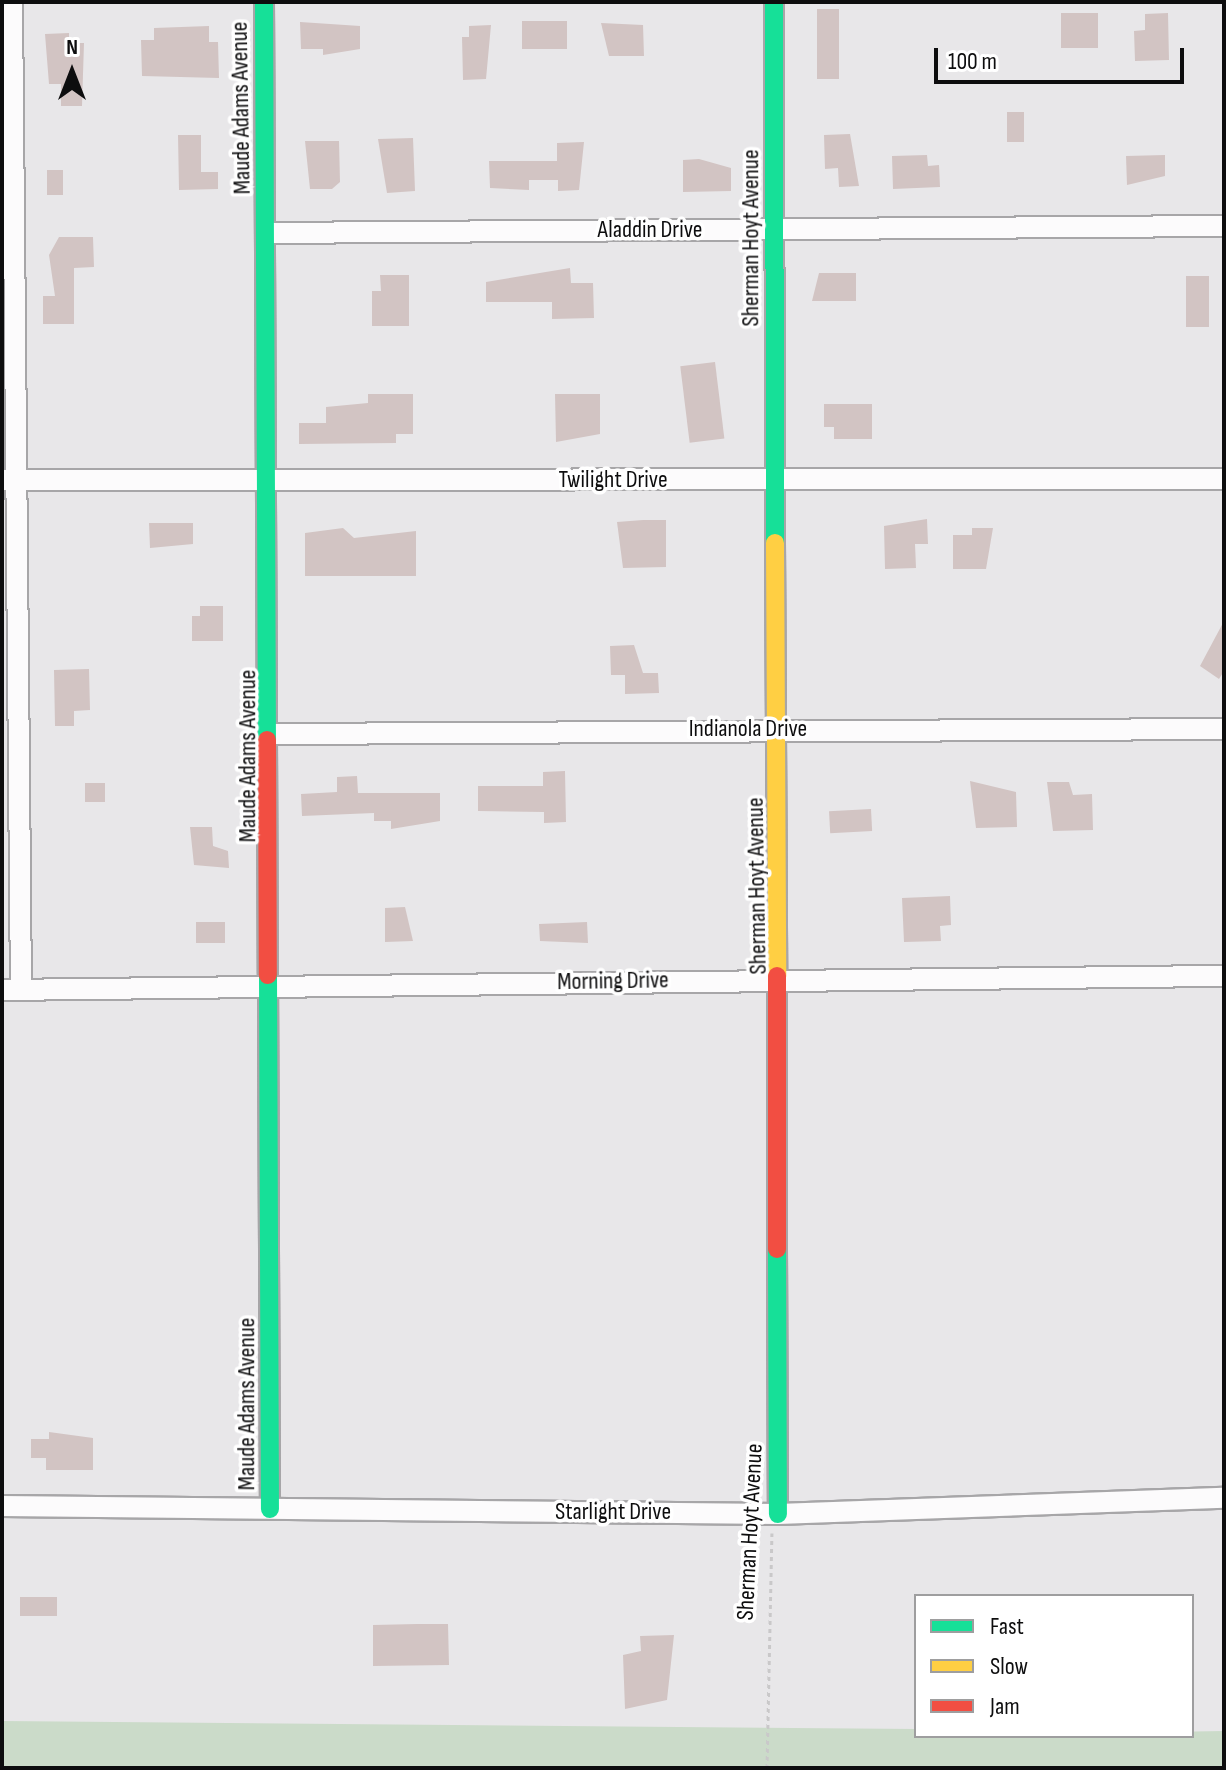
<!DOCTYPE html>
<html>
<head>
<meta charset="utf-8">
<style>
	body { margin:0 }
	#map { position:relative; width:1226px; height:1770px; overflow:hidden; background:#e8e7e9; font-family:"Sofia Sans Condensed",sans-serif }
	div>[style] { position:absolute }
	.green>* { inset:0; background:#cbdbc9 }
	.building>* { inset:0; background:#d2c4c3; transform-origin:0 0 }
	.path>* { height:3px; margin-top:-1.5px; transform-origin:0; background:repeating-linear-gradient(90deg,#c9c8c9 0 4px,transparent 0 8px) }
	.roads { filter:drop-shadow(2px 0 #a7a6a8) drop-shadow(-2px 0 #a7a6a8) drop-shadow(0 2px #a7a6a8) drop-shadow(0 -2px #a7a6a8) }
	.street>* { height:20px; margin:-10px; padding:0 10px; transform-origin:10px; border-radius:10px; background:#fcfbfc }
	.fast>* { height:18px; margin:-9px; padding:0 9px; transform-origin:9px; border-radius:9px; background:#16e098 }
	.slow>* { height:18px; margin:-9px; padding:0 9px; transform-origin:9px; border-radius:9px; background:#ffcf43 }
	.jam>* { height:18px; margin:-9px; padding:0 9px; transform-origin:9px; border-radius:9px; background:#f24e42 }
	span { translate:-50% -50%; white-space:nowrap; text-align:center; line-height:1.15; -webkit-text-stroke:7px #fff; paint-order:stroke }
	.street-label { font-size:24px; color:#0d0d0e }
	.frame { position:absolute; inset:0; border:4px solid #0d0d0e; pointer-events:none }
	.legend { position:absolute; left:914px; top:1594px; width:280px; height:144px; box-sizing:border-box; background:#fff; border:2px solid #9e9e9f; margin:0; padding:10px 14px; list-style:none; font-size:24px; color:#0d0d0e }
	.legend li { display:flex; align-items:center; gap:16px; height:40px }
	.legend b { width:40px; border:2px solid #9e9e9f }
	.north { position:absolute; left:32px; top:32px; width:80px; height:80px; -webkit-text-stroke:6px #fff; paint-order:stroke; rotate:0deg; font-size:22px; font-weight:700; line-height:32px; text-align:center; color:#0d0d0e }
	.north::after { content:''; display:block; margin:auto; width:28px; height:36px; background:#0d0d0e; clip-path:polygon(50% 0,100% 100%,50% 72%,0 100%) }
	.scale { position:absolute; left:934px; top:48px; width:250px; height:36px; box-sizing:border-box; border:4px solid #0d0d0e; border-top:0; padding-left:10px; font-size:24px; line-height:28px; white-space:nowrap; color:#0d0d0e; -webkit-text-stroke:6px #fff; paint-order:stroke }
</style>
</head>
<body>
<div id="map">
	<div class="green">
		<div style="clip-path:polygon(2px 1721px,916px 1729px,916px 1736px,1224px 1731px,1224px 1768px,2px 1768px)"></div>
	</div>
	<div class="building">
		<div style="left:817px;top:9px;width:22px;height:70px"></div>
		<div style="left:1061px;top:13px;width:37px;height:35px"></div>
		<div style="clip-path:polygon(1168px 13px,1169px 60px,1135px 61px,1134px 31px,1145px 30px,1145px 14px)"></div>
		<div style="left:567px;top:21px;width:28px;height:45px;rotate:90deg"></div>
		<div style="clip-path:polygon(300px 22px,360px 26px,360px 49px,323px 55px,323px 49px,301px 49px)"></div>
		<div style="clip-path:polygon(601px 23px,643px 25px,644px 56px,609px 56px)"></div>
		<div style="clip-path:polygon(491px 25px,486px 79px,463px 80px,462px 37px,469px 37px,469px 26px)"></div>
		<div style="clip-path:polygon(209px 26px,209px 42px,218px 42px,219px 78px,142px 76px,141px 40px,154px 40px,154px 28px)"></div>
		<div style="clip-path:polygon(69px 33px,69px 43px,84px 43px,82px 106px,61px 106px,61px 84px,49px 84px,45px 34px)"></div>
		<div style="left:1007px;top:112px;width:17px;height:30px"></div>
		<div style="clip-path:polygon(850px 134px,859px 186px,839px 187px,838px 168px,825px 169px,824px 135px)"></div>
		<div style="clip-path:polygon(178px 135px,201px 135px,201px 172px,218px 172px,218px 189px,179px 190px)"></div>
		<div style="clip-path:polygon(413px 138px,415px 191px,387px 193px,378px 139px)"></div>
		<div style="clip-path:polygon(305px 141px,339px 141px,340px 182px,332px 189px,310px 189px)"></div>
		<div style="clip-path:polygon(584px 142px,579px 190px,558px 191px,558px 180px,529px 180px,529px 190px,490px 188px,489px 161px,557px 161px,557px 143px)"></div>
		<div style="clip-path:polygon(927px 155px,928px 166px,939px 165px,940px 187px,893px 189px,892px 156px)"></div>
		<div style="clip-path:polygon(1165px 155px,1165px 176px,1127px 185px,1126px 156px)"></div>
		<div style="clip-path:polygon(699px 159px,731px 168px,731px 191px,683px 192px,683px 160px)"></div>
		<div style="left:47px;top:170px;width:16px;height:25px"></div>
		<div style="clip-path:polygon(59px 237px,93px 237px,94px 267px,74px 268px,74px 324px,43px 324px,43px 296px,55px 296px,49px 255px)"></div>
		<div style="clip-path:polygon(570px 268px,571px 283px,593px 283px,594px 318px,552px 319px,552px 302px,486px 302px,486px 282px)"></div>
		<div style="clip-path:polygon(819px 273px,856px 273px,856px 301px,812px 301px)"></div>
		<div style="clip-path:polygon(380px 275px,409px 275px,409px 326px,372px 326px,372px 291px,381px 291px)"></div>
		<div style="left:1186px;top:276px;width:23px;height:51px"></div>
		<div style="left:715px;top:362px;width:77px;height:35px;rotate:83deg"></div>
		<div style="clip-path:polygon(368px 394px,413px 394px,413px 434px,396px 434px,396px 443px,299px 444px,299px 423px,326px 423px,326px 407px,368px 403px)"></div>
		<div style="clip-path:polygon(555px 394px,600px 394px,600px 434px,556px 442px)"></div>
		<div style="clip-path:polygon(824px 404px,872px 404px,872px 439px,834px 439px,834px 427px,824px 427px)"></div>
		<div style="clip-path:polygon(927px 519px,928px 544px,915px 544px,916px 568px,885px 569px,884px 526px)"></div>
		<div style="clip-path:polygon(643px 520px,666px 520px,666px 567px,623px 568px,617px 522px)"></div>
		<div style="clip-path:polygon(149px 523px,193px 523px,193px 544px,150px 548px)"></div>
		<div style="clip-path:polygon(343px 528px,354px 538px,416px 531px,416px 576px,305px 576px,305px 533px)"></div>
		<div style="clip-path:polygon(972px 528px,993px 528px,986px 569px,953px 569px,953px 535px,972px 535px)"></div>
		<div style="clip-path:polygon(200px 606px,223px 606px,223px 641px,192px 641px,192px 616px,200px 616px)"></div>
		<div style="clip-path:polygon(1224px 621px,1224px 671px,1219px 679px,1200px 666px)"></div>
		<div style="clip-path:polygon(634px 645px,643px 673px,658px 673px,659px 693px,625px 694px,625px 675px,611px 675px,610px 646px)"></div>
		<div style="clip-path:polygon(89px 669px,90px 710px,74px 711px,74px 726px,55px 726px,54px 670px)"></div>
		<div style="clip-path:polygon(565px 771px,566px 822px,544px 823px,544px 812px,478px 811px,478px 786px,543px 786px,543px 772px)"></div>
		<div style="clip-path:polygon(357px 776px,358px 793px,440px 793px,440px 821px,391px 829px,391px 821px,374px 821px,374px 813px,302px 816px,301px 794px,337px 792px,337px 777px)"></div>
		<div style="clip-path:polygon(970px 781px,1016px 792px,1017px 827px,976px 828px)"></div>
		<div style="clip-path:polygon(1047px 782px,1069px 782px,1073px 795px,1092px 794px,1093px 830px,1053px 831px)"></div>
		<div style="left:105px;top:783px;width:19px;height:20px;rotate:90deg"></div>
		<div style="left:871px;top:809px;width:22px;height:42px;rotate:87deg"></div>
		<div style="clip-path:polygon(190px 827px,212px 827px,213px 846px,228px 851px,229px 868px,194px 865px)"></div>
		<div style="clip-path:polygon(950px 896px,951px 925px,940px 926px,941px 941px,904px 942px,902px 898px)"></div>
		<div style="clip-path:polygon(405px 907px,413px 941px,385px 942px,385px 908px)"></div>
		<div style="left:196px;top:922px;width:29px;height:21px"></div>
		<div style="clip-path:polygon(587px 922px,588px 943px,540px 941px,539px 924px)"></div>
		<div style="clip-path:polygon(49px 1432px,93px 1438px,93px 1470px,46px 1470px,46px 1458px,31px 1458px,31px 1439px,49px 1439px)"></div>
		<div style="left:20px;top:1597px;width:37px;height:19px"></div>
		<div style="clip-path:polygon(417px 1624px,448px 1624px,449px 1665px,373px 1666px,373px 1625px)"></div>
		<div style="clip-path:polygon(674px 1635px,667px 1700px,625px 1709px,623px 1655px,641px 1651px,640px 1636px)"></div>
	</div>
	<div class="path">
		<div style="left:767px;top:1768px;width:235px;rotate:-88.8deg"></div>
	</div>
	<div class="roads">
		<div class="street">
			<div style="left:12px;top:2px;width:988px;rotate:89.48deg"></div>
			<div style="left:267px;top:233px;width:957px;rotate:-0.42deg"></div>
			<div style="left:2px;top:480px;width:1222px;rotate:-0.05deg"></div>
			<div style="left:272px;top:734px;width:952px;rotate:-0.3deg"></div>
			<div style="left:2px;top:990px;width:1222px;rotate:-0.66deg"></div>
			<div style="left:2px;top:1506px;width:776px;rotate:0.59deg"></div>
			<div style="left:778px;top:1514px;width:446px;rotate:-2.1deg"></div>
		</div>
		<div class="fast">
			<div style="left:264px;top:2px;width:738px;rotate:89.77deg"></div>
			<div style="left:774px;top:2px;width:541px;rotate:89.89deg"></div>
			<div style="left:268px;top:975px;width:534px;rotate:89.79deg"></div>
			<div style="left:777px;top:1249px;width:265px;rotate:89.8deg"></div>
		</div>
		<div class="slow">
			<div style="left:775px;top:543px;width:433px;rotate:89.7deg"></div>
		</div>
		<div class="jam">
			<div style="left:267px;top:740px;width:235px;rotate:89.8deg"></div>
			<div style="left:777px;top:976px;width:273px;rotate:90deg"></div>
		</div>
	</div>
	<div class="street-label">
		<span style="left:241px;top:108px;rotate:-91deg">Maude Adams Avenue</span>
		<span style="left:650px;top:230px">Aladdin Drive</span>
		<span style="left:751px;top:238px;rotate:-90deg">Sherman Hoyt Avenue</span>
		<span style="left:613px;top:480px">Twilight Drive</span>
		<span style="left:748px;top:729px">Indianola Drive</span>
		<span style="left:248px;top:756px;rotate:-90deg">Maude Adams Avenue</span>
		<span style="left:757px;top:886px;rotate:-91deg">Sherman Hoyt Avenue</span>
		<span style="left:613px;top:981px;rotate:-1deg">Morning Drive</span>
		<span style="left:247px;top:1404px;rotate:-90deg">Maude Adams Avenue</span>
		<span style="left:613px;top:1512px">Starlight Drive</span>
		<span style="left:750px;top:1532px;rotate:-87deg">Sherman Hoyt Avenue</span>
	</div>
	<div class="frame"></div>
	<ul class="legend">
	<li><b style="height:10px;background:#16e098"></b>Fast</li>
	<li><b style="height:10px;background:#ffcf43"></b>Slow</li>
	<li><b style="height:10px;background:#f24e42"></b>Jam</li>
	</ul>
	<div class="north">N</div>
	<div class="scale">100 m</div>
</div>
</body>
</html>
